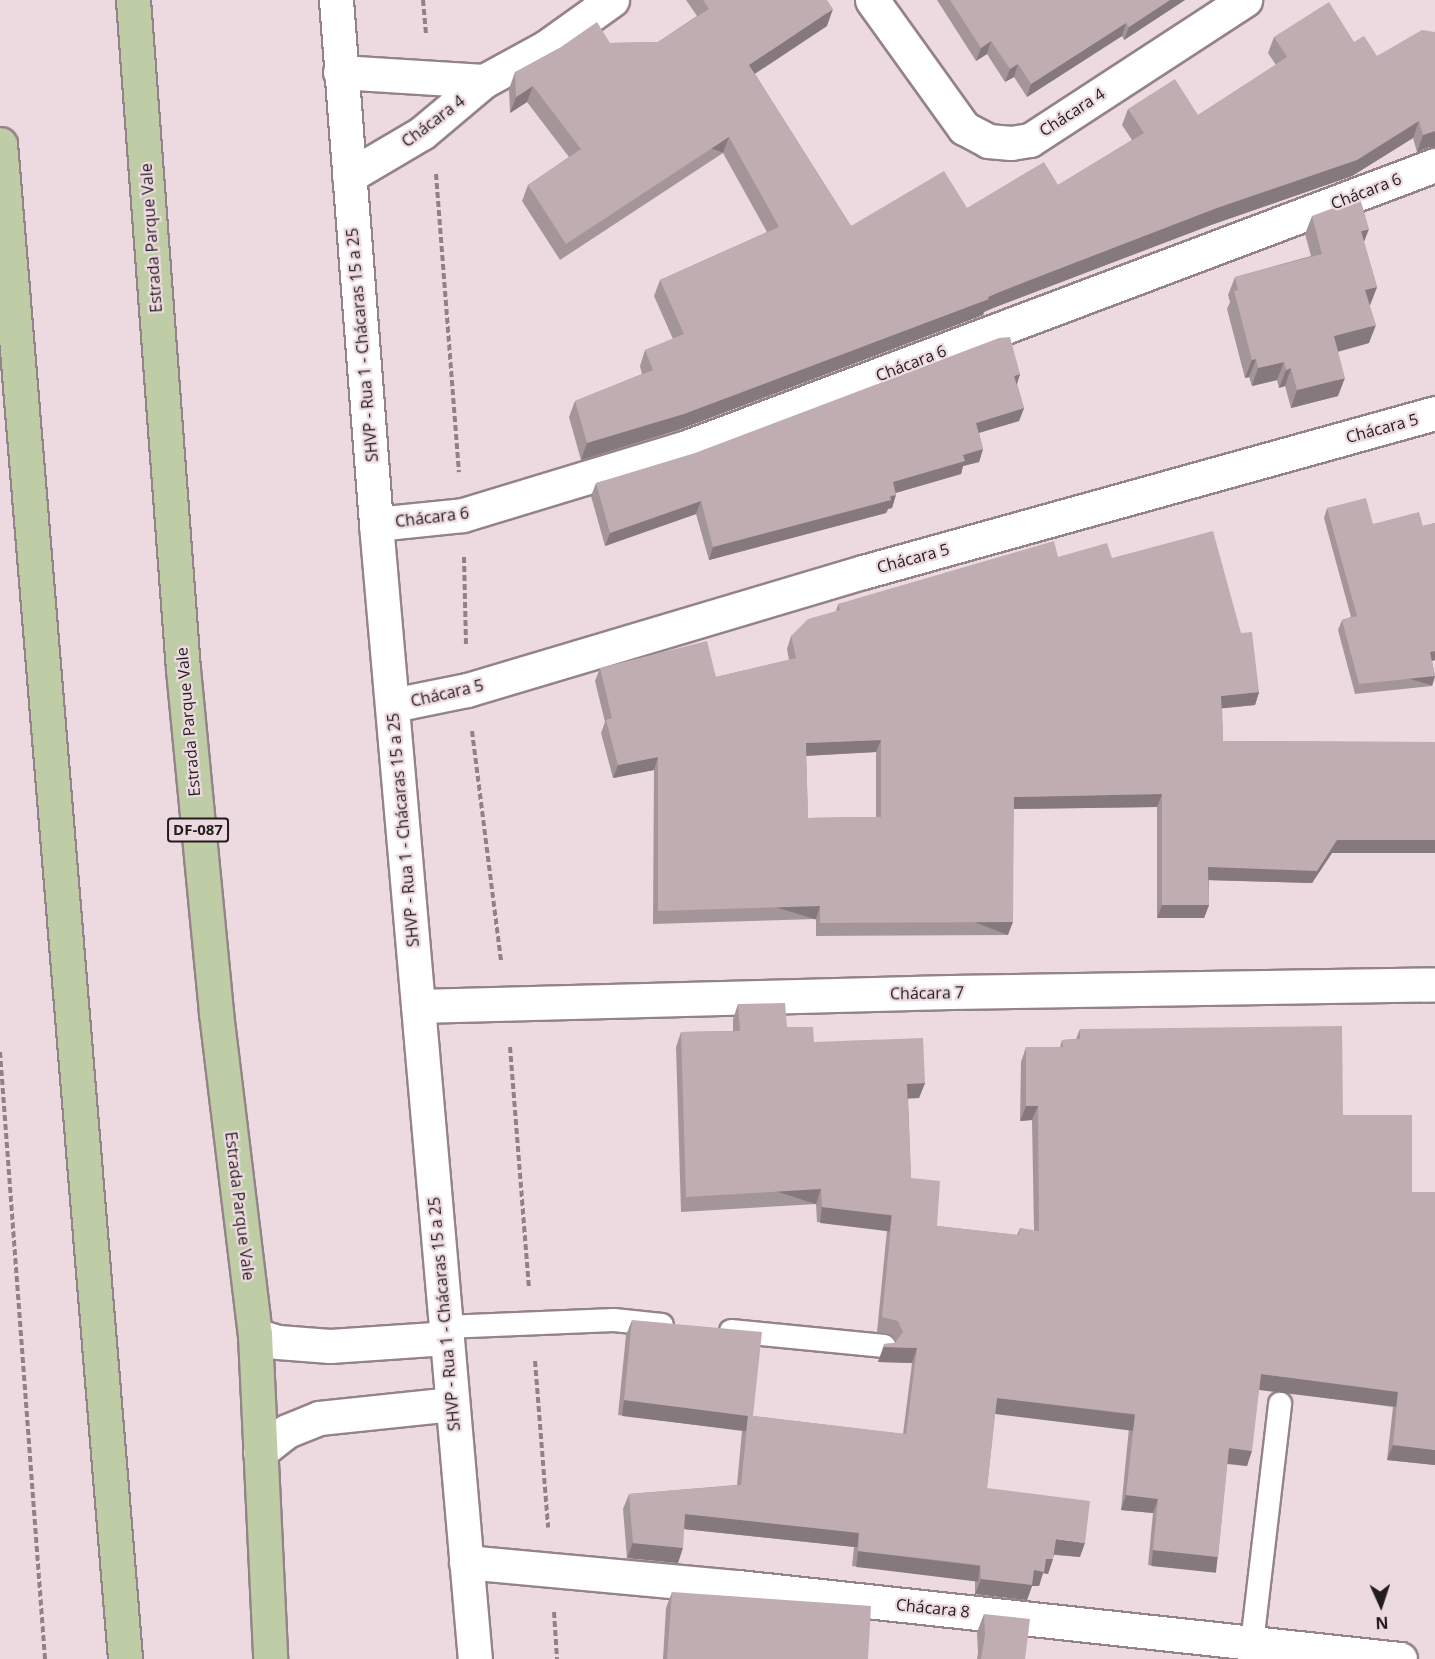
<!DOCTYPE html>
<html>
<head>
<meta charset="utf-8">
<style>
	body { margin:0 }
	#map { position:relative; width:1435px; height:1659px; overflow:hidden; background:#eddae0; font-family:"Open Sans",sans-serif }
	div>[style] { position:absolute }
	.path>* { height:4px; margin-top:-2px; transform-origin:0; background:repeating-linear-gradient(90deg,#8f8286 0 6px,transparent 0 9px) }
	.roads { filter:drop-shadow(2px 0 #948388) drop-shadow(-2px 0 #948388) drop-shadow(0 2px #948388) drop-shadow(0 -2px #948388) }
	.lane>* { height:22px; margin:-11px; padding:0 11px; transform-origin:11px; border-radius:11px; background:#fff }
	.street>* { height:33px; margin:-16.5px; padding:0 16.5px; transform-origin:16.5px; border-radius:16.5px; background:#fff }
	.primary>* { height:33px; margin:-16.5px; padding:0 16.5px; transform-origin:16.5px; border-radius:16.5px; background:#becda5 }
	.wall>* { inset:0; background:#a49599 }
	.shaded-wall>* { inset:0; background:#86797d; transform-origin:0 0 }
	.building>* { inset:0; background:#bfadb2 }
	span { translate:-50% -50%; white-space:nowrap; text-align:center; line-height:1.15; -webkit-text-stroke:4.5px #eddae0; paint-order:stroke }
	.shield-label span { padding:2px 4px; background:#eddae0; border:2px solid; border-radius:4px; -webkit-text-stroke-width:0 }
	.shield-label { font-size:15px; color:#231c1e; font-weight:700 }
	.street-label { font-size:16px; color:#231c1e }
	.north { position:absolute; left:1351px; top:1575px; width:60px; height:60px; -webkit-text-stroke:4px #eddae0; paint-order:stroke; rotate:177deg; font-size:16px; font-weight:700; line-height:24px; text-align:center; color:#231c1e }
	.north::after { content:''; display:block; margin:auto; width:21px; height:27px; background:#231c1e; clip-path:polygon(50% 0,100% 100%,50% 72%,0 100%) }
</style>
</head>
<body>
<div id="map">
	<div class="path">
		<div style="left:423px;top:0;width:35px;rotate:85deg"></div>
		<div style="left:436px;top:174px;width:299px;rotate:85.6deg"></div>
		<div style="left:464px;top:557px;width:89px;rotate:88.7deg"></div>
		<div style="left:472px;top:731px;width:233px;rotate:82.8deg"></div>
		<div style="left:510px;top:1047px;width:241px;rotate:85.5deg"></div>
		<div style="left:0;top:1052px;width:609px;rotate:85.76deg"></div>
		<div style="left:535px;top:1361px;width:167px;rotate:85.5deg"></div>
		<div style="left:554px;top:1612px;width:47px;rotate:86.3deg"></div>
	</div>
	<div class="roads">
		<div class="lane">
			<div style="left:445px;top:1327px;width:169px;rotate:-2.4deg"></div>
			<div style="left:614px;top:1320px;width:48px;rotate:5.9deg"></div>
			<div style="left:731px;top:1331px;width:154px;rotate:5.6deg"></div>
			<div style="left:1252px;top:1643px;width:241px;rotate:-83.3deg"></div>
		</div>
		<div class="street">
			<div style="left:336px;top:0;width:526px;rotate:85.63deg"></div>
			<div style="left:376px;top:524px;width:1139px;rotate:85.02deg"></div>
			<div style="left:872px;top:0;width:158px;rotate:54.3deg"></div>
			<div style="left:964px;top:128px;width:27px;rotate:28deg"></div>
			<div style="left:988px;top:141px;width:23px;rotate:5deg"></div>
			<div style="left:1011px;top:143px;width:19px;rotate:-9deg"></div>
			<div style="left:1030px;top:140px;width:257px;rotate:-33.1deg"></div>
			<div style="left:340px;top:72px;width:144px;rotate:3.6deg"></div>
			<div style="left:349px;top:176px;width:85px;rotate:-30.5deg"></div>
			<div style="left:422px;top:133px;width:81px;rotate:-40deg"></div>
			<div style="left:484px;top:81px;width:71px;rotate:-28.7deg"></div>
			<div style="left:546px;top:47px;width:81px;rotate:-35.5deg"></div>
			<div style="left:376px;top:524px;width:87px;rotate:-5.9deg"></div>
			<div style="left:463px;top:515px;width:231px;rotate:-16.9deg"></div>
			<div style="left:684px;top:448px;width:803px;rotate:-20.65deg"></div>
			<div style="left:393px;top:705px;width:76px;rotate:-11.5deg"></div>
			<div style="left:467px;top:690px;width:413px;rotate:-16.6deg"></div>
			<div style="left:863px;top:572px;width:594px;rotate:-15.53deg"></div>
			<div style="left:418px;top:1006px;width:533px;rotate:-1.5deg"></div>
			<div style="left:951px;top:992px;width:484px;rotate:-0.9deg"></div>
			<div style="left:255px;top:1335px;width:24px;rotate:17deg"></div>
			<div style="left:278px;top:1342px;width:52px;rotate:4.4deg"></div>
			<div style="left:330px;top:1346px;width:116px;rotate:-3.9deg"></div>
			<div style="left:260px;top:1452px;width:34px;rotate:-38deg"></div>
			<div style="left:287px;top:1431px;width:35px;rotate:-22deg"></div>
			<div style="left:319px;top:1418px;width:134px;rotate:-6deg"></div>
			<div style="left:466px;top:1562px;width:273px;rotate:5.3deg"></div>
			<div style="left:738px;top:1587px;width:666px;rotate:6.21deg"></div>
		</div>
		<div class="primary">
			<div style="left:133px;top:0;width:671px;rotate:85.73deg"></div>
			<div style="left:183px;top:669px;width:346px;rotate:84.5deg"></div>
			<div style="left:216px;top:1013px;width:324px;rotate:83.1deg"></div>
			<div style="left:255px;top:1335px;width:324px;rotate:87.3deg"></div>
			<div style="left:0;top:144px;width:1520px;rotate:85.28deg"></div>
		</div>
	</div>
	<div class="wall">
		<div style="clip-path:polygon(686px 0,827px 0,827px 26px,755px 74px,851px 226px,967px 208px,1058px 185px,1132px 140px,1122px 125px,1128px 109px,1198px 115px,1276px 65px,1268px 53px,1274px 37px,1354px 42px,1377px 56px,1435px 32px,1435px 148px,1429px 147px,1417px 152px,1413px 138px,1352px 176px,1211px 225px,993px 308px,984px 312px,983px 315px,678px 430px,581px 460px,569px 417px,575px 401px,642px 374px,640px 366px,645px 350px,673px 339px,654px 296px,660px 280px,767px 232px,723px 153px,560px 260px,522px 201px,528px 185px,569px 157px,527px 102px,510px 113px,509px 89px,515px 72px,610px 43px,658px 42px,697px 16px)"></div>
		<div style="clip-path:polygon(937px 0,1185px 0,1124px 40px,1122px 36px,1027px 97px,1014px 77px,1005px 82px,987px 54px,976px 61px)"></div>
		<div style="clip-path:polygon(1312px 216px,1364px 242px,1377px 287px,1370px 305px,1369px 343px,1338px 352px,1338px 396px,1291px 408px,1285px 386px,1279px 388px,1277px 380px,1252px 386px,1249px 377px,1245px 378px,1227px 309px,1230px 302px,1228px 295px,1235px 277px,1311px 256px,1305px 234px)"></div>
		<div style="clip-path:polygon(1020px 374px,1017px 384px,1024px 408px,1019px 421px,979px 433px,983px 449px,979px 462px,963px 466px,961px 474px,896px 493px,892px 508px,888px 509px,886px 513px,709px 560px,696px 514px,605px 546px,591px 496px,596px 483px)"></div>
		<div style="clip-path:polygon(1327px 508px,1373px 524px,1423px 526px,1435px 523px,1435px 660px,1432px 661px,1435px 676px,1432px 686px,1355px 694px,1338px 630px,1342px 620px,1351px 617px,1324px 518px)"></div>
		<div style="clip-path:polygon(evenodd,1058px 557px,1112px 558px,1241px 633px,1259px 692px,1255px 705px,1222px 708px,1223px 741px,1435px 742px,1435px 853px,1332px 853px,1312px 883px,1209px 880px,1209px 905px,1204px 918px,1157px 918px,1157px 807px,1014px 809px,1008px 935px,816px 936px,816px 919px,653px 924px,654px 770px,613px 778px,601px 733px,605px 722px,595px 681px,600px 668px,716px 677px,789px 660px,787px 649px,791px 636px,836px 611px,838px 604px,1058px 557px,876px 752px,876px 817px,808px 818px,806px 756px,876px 752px)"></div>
		<div style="clip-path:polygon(738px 1004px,787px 1027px,814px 1042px,925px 1083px,919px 1098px,908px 1098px,911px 1178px,937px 1226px,1017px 1235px,1020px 1228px,1034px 1231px,1032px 1120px,1020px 1121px,1021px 1062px,1026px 1047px,1060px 1047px,1062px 1040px,1076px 1039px,1080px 1029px,1343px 1115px,1412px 1192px,1435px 1465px,1387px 1460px,1393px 1407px,1259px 1389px,1247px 1466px,1227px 1464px,1218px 1557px,1212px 1572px,1148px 1565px,1153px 1513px,1121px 1510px,1129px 1428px,995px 1413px,987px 1488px,1080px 1557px,1054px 1555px,1048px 1574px,1043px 1573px,1039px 1586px,1032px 1586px,1027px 1600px,975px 1594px,975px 1580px,852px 1566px,854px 1547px,684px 1529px,678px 1563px,627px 1558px,623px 1509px,629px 1494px,737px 1485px,742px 1431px,618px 1415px,626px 1335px,632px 1320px,753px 1416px,903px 1434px,912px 1363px,878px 1362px,884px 1344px,896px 1343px,892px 1335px,877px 1332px,887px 1230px,817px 1222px,816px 1204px,681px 1212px,676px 1047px,681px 1032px,733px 1031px,733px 1019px)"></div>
		<div style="clip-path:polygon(672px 1592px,868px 1659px,663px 1659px,666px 1608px)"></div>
		<div style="clip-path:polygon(984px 1614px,1025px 1659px,977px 1659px,978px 1653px,977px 1632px)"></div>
	</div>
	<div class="shaded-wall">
		<div style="clip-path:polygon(1170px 0,1185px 0,1124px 40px,1129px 27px)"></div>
		<div style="clip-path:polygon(833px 9px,827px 26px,743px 81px,749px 65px)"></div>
		<div style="clip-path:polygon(1126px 23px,1122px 36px,1027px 97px,1031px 84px)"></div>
		<div style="clip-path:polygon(991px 41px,987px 54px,976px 61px,981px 48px)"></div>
		<div style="clip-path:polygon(1018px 64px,1014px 77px,1005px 82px,1010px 69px)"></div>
		<div style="clip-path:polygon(533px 86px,527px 102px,510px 113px,516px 97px)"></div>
		<div style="clip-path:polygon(1419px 121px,1413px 138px,1352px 176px,1211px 225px,993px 308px,984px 312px,983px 315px,678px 430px,581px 460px,587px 443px,988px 297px)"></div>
		<div style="clip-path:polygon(1435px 131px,1435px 148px,1429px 147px,1417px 152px,1423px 135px)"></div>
		<div style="left:729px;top:137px;width:17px;height:195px;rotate:111deg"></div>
		<div style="clip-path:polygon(1369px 229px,1362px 247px,1361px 231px)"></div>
		<div style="clip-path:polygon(1377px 287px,1370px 305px,1359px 308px,1365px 290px)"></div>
		<div style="clip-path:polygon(1376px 325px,1369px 343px,1328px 354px,1334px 336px)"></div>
		<div style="clip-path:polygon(1256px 359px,1249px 377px,1245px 378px,1252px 360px)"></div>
		<div style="clip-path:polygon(1284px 362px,1277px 380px,1252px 386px,1258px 368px)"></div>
		<div style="clip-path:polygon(1291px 368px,1285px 386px,1279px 388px,1286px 370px)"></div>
		<div style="clip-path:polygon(1020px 374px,1016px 387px,1014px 376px)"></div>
		<div style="clip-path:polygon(1345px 378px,1338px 396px,1291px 408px,1297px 390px)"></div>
		<div style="clip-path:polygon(1024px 408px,1019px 421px,971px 435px,976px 423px)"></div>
		<div style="clip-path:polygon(983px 449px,979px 462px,963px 466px,961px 474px,888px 495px,893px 482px,963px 455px)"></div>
		<div style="clip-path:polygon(896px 495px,892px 508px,888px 509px,886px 513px,709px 560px,713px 547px)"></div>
		<div style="clip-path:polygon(701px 501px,696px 514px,605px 546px,610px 533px)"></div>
		<div style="clip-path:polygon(1435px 651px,1435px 660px,1427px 662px,1430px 652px)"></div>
		<div style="left:1435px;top:676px;width:10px;height:76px;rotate:107deg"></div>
		<div style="clip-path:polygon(1259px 692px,1255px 705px,1216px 709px,1221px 696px)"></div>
		<div style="clip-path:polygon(881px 740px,876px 752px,802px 756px,806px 743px)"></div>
		<div style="clip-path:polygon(658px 757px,654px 770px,613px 778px,618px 765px)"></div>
		<div style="clip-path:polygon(1162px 794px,1157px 807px,1009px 809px,1014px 797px)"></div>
		<div style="clip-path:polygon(1337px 840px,1435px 840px,1435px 853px,1332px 853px,1312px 883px,1204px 880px,1208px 867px)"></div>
		<div style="clip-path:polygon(1162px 905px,1209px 905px,1204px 918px,1157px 918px)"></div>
		<div style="left:820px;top:906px;width:14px;height:162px;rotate:107deg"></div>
		<div style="left:1013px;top:922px;width:14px;height:193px;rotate:111deg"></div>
		<div style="clip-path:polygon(925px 1083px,919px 1098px,902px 1099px,907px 1084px)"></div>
		<div style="clip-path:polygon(1026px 1106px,1038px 1106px,1032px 1120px,1020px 1121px)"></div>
		<div style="left:821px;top:1189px;width:16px;height:135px;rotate:108deg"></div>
		<div style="left:822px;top:1207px;width:70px;height:16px;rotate:7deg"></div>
		<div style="clip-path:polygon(884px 1347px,917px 1348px,912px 1363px,878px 1362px)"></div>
		<div style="left:1261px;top:1374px;width:138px;height:16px;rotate:7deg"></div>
		<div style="left:997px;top:1398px;width:139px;height:16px;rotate:7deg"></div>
		<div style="left:624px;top:1400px;width:125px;height:16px;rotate:7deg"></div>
		<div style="clip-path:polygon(1393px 1445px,1435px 1450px,1435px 1465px,1387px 1460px)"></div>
		<div style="clip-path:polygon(1229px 1448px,1252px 1451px,1247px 1466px,1223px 1463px)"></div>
		<div style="clip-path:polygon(1126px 1495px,1158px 1499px,1153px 1513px,1121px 1510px)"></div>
		<div style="left:685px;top:1514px;width:175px;height:15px;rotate:6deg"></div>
		<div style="clip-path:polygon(1056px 1539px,1085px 1543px,1080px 1557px,1051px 1554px)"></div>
		<div style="clip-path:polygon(633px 1543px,683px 1548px,678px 1563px,627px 1558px)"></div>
		<div style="left:1153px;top:1550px;width:65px;height:16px;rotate:6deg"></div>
		<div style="left:858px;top:1551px;width:123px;height:16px;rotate:7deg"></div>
		<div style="clip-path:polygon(1046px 1559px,1053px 1559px,1048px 1574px,1043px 1573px,1039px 1586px,1032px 1586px,1027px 1600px,975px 1594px,981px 1579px)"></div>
	</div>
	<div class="building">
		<div style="clip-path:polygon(703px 0,827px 0,833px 9px,749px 65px,851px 226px,944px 171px,967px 208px,1044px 162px,1058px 185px,1144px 133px,1128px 109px,1175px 79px,1198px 115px,1287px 57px,1274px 37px,1329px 2px,1354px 42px,1364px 36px,1377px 56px,1422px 30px,1435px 32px,1435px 131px,1423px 135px,1419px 121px,1357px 160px,1217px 208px,999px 292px,988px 297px,989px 299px,684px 414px,587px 443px,575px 401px,653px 370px,645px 350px,684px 334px,660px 280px,779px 227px,729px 137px,566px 244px,528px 185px,581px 149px,533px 86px,516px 97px,515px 72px,561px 47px,597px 22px,610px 43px,658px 42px,709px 9px)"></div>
		<div style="clip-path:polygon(950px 0,1170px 0,1129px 27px,1126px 23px,1031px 84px,1018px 64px,1010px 69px,991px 41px,981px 48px)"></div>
		<div style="clip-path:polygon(1360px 198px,1369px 229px,1361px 231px,1377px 287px,1365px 290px,1376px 325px,1334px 336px,1345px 378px,1297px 390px,1291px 368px,1286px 370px,1284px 362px,1258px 368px,1256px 359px,1252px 360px,1234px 291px,1238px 290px,1235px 277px,1322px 254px,1312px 216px)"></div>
		<div style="clip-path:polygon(1010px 337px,1020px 374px,1014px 376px,1024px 408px,976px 423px,983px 449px,963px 455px,965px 461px,893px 482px,896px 495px,890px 496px,891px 500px,713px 547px,701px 501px,610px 533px,596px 483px,695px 453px,999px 338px)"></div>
		<div style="clip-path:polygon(1366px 498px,1373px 524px,1419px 512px,1423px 526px,1435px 523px,1435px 651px,1430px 652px,1435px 676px,1359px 684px,1342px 620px,1357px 616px,1327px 508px)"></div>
		<div style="clip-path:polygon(evenodd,1213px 531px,1241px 633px,1252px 632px,1259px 692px,1221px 696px,1223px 741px,1435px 742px,1435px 840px,1337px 840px,1317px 871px,1208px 867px,1209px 905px,1162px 905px,1162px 794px,1014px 797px,1013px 922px,820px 923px,820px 906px,658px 911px,658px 757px,618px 765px,606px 720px,612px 718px,600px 668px,707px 641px,716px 677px,796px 658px,791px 636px,808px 619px,840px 610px,838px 604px,1054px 541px,1058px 557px,1107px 543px,1112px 558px,1213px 531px,881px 740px,881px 817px,808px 818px,806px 743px,881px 740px)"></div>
		<div style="clip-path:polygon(785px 1003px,787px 1027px,813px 1027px,814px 1042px,923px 1038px,925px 1083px,907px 1084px,911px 1178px,940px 1181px,937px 1226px,1019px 1235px,1020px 1228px,1039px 1231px,1038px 1106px,1026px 1106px,1026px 1047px,1063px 1047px,1062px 1040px,1080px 1039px,1080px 1029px,1342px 1026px,1343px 1115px,1412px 1115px,1412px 1192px,1435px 1192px,1435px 1450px,1393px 1445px,1398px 1392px,1261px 1374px,1252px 1451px,1229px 1448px,1218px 1557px,1153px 1550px,1158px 1499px,1126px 1495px,1135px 1414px,997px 1398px,987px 1488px,1090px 1501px,1085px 1543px,1056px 1539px,1053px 1559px,1046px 1559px,1044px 1572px,1034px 1570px,1032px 1585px,981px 1579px,980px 1565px,858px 1551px,859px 1533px,685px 1514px,683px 1548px,633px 1543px,629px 1494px,741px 1485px,748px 1416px,624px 1400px,632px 1320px,762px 1332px,753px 1416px,906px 1434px,917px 1348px,884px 1347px,884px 1344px,895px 1343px,903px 1332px,898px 1321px,882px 1317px,892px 1215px,822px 1207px,821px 1189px,686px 1197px,681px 1032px,740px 1031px,738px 1004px)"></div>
		<div style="clip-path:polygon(672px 1592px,871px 1606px,868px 1659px,667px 1659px)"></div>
		<div style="clip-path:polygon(984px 1614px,1030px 1619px,1025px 1659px,981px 1659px,985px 1635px)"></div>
	</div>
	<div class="shield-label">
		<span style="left:198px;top:830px">DF-087</span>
	</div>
	<div class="street-label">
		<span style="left:1072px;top:112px;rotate:-33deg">Chácara 4</span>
		<span style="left:433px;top:121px;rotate:-37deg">Chácara 4</span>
		<span style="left:1366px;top:191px;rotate:-21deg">Chácara 6</span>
		<span style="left:151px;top:238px;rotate:-94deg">Estrada Parque Vale</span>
		<span style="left:362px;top:345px;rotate:-95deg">SHVP - Rua 1 - Chácaras 15 a 25</span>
		<span style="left:911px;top:363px;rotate:-21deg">Chácara 6</span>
		<span style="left:1382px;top:428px;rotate:-15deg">Chácara 5</span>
		<span style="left:432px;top:517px;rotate:-7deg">Chácara 6</span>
		<span style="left:913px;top:558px;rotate:-15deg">Chácara 5</span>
		<span style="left:447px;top:693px;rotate:-13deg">Chácara 5</span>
		<span style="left:188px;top:722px;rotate:-95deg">Estrada Parque Vale</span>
		<span style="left:403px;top:830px;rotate:-95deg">SHVP - Rua 1 - Chácaras 15 a 25</span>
		<span style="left:927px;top:993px;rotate:-1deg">Chácara 7</span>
		<span style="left:240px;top:1206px;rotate:83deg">Estrada Parque Vale</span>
		<span style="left:444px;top:1314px;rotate:-95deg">SHVP - Rua 1 - Chácaras 15 a 25</span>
		<span style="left:933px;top:1608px;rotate:6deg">Chácara 8</span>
	</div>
	<div class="north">N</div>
</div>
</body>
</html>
